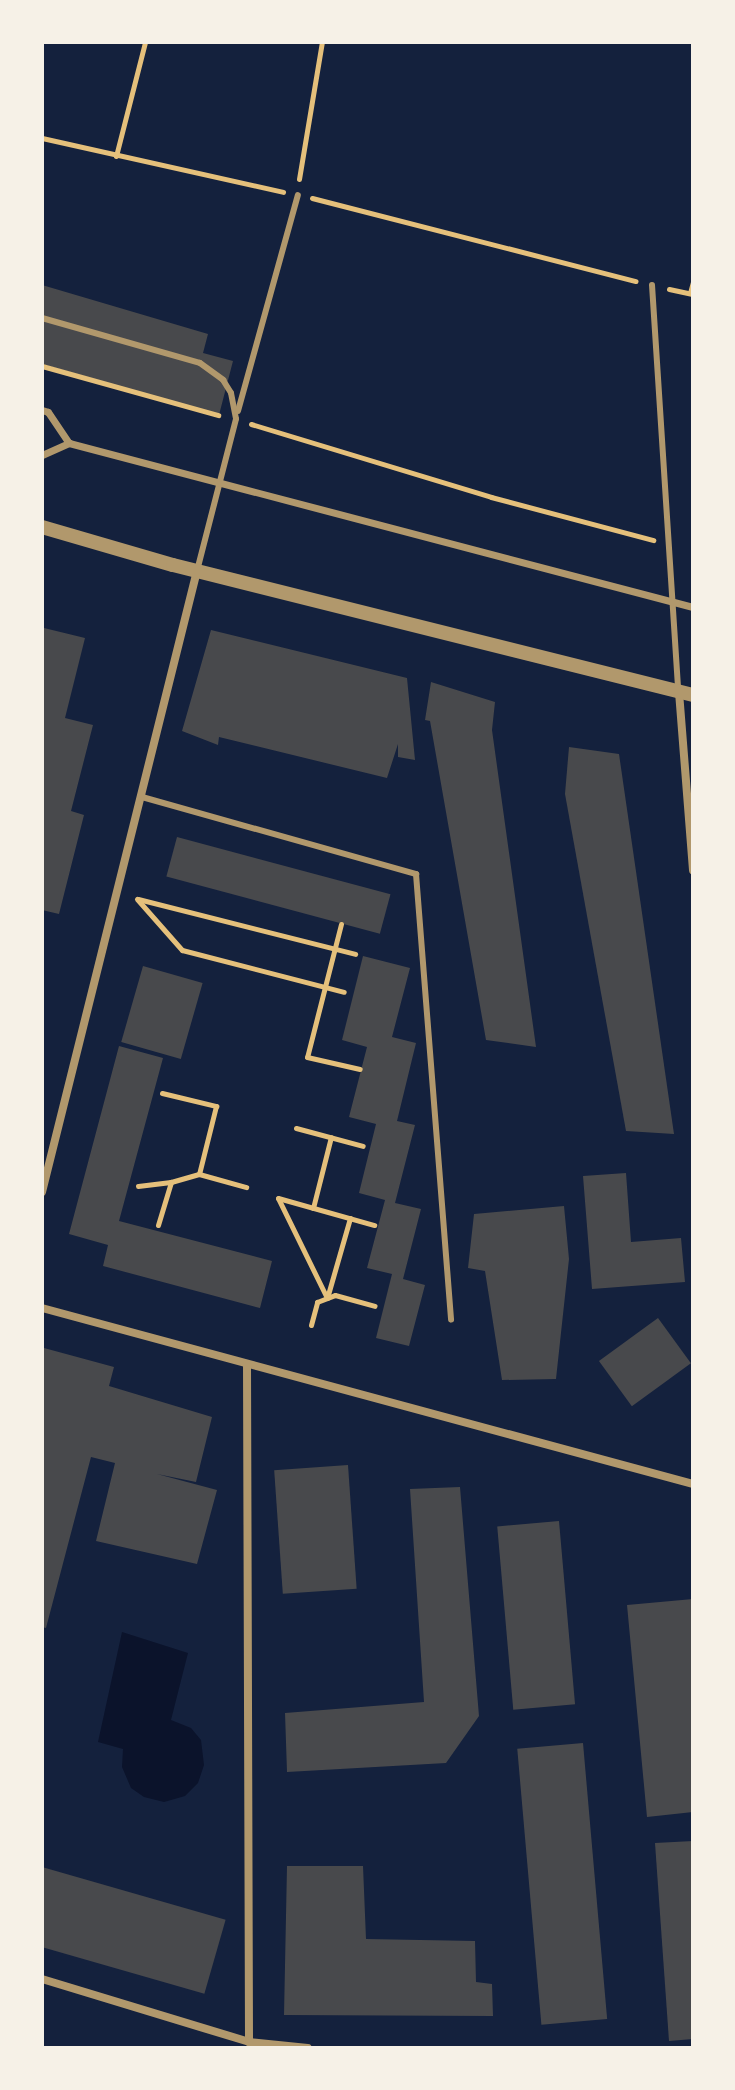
<!DOCTYPE html>
<html>
<head>
<meta charset="utf-8">
<style>
	body { margin:0 }
	#map { position:relative; width:735px; height:2090px; overflow:hidden; background:#14213d; font-family:Spectral,serif }
	div>[style] { position:absolute }
	.water>* { inset:0; background:#0b132b }
	.building>* { inset:0; background:#48494c; transform-origin:0 0 }
	.path>* { height:5px; margin:-2.5px; padding:0 2.5px; transform-origin:2.5px; border-radius:2.5px; background:#e5c07b }
	.service>* { height:6px; margin:-3px; padding:0 3px; transform-origin:3px; border-radius:3px; background:#b1986c }
	.pedestrian>* { height:7px; margin:-3.5px; padding:0 3.5px; transform-origin:3.5px; border-radius:3.5px; background:#b1986c }
	.minor>* { height:8px; margin:-4px; padding:0 4px; transform-origin:4px; border-radius:4px; background:#b1986c }
	.tertiary>* { height:14px; margin:-7px; padding:0 7px; transform-origin:7px; border-radius:7px; background:#b1986c }
	span { translate:-50% -50%; white-space:nowrap; text-align:center; line-height:1.15; -webkit-text-stroke:6px #f6f1e7; paint-order:stroke }
	.frame { position:absolute; inset:0; border:44px solid #f6f1e7; pointer-events:none }
</style>
</head>
<body>
<div id="map">
	<div class="water">
		<div style="clip-path:polygon(122px 1632px,188px 1653px,171px 1720px,191px 1728px,201px 1740px,204px 1765px,198px 1783px,185px 1796px,164px 1802px,144px 1797px,131px 1788px,122px 1767px,123px 1749px,98px 1742px)"></div>
	</div>
	<div class="building">
		<div style="clip-path:polygon(42px 285px,208px 334px,203px 353px,233px 361px,219px 415px,42px 364px)"></div>
		<div style="clip-path:polygon(44px 628px,85px 638px,65px 718px,93px 725px,71px 811px,84px 815px,59px 914px,42px 910px)"></div>
		<div style="clip-path:polygon(211px 630px,407px 678px,415px 760px,398px 757px,398px 744px,387px 778px,219px 737px,218px 745px,182px 731px)"></div>
		<div style="clip-path:polygon(431px 682px,495px 702px,492px 730px,536px 1047px,486px 1040px,430px 721px,425px 720px)"></div>
		<div style="clip-path:polygon(569px 747px,619px 754px,674px 1134px,626px 1131px,565px 794px)"></div>
		<div style="left:177px;top:837px;width:221px;height:41px;rotate:15deg"></div>
		<div style="clip-path:polygon(363px 956px,410px 968px,392px 1037px,416px 1043px,397px 1121px,415px 1125px,395px 1203px,421px 1209px,403px 1279px,425px 1285px,409px 1346px,376px 1338px,392px 1274px,367px 1268px,385px 1200px,359px 1193px,376px 1124px,349px 1117px,367px 1047px,342px 1040px)"></div>
		<div style="left:143px;top:966px;width:62px;height:79px;rotate:16deg"></div>
		<div style="clip-path:polygon(119px 1046px,163px 1058px,119px 1221px,272px 1261px,260px 1308px,103px 1266px,108px 1245px,69px 1234px)"></div>
		<div style="clip-path:polygon(626px 1173px,631px 1242px,681px 1238px,685px 1282px,592px 1289px,583px 1176px)"></div>
		<div style="clip-path:polygon(564px 1206px,569px 1259px,556px 1379px,502px 1380px,485px 1271px,468px 1268px,474px 1214px)"></div>
		<div style="left:658px;top:1318px;width:56px;height:73px;rotate:54deg"></div>
		<div style="clip-path:polygon(44px 1348px,114px 1367px,109px 1386px,212px 1417px,196px 1482px,157px 1474px,217px 1490px,197px 1564px,96px 1541px,115px 1463px,91px 1457px,46px 1628px,42px 1627px)"></div>
		<div style="left:348px;top:1465px;width:124px;height:74px;rotate:86deg"></div>
		<div style="clip-path:polygon(460px 1487px,479px 1716px,446px 1763px,287px 1772px,285px 1713px,424px 1702px,410px 1489px)"></div>
		<div style="left:559px;top:1521px;width:184px;height:62px;rotate:85deg"></div>
		<div style="clip-path:polygon(693px 1599px,693px 1812px,647px 1817px,627px 1605px)"></div>
		<div style="left:583px;top:1743px;width:277px;height:66px;rotate:85deg"></div>
		<div style="clip-path:polygon(693px 1841px,693px 2039px,669px 2041px,655px 1843px)"></div>
		<div style="clip-path:polygon(287px 1866px,363px 1866px,366px 1939px,475px 1941px,476px 1982px,492px 1984px,493px 2016px,284px 2015px)"></div>
		<div style="left:42px;top:1867px;width:191px;height:77px;rotate:16deg"></div>
	</div>
	<div class="path">
		<div style="left:42px;top:138px;width:247px;rotate:12.6deg"></div>
		<div style="left:116px;top:156px;width:118px;rotate:-75.7deg"></div>
		<div style="left:299px;top:179px;width:139px;rotate:-80.5deg"></div>
		<div style="left:312px;top:198px;width:334px;rotate:14.4deg"></div>
		<div style="left:669px;top:289px;width:25px;rotate:12deg"></div>
		<div style="left:690px;top:293px;width:11px;rotate:-75deg"></div>
		<div style="left:42px;top:366px;width:183px;rotate:15.6deg"></div>
		<div style="left:251px;top:424px;width:251px;rotate:16.9deg"></div>
		<div style="left:491px;top:497px;width:168px;rotate:14.9deg"></div>
		<div style="left:137px;top:899px;width:68px;rotate:48.6deg"></div>
		<div style="left:182px;top:950px;width:167px;rotate:14.5deg"></div>
		<div style="left:138px;top:899px;width:224px;rotate:14.2deg"></div>
		<div style="left:341px;top:924px;width:137px;rotate:104.3deg"></div>
		<div style="left:307px;top:1057px;width:54px;rotate:12.8deg"></div>
		<div style="left:162px;top:1093px;width:56px;rotate:13.5deg"></div>
		<div style="left:216px;top:1106px;width:70px;rotate:104deg"></div>
		<div style="left:296px;top:1128px;width:69px;rotate:15deg"></div>
		<div style="left:138px;top:1186px;width:33px;rotate:-7deg"></div>
		<div style="left:313px;top:1208px;width:73px;rotate:-75.8deg"></div>
		<div style="left:350px;top:1218px;width:83px;rotate:106deg"></div>
		<div style="left:327px;top:1298px;width:111px;rotate:-116.1deg"></div>
		<div style="left:278px;top:1198px;width:100px;rotate:15.7deg"></div>
		<div style="left:158px;top:1225px;width:45px;rotate:-73.2deg"></div>
		<div style="left:171px;top:1182px;width:29px;rotate:-16deg"></div>
		<div style="left:199px;top:1174px;width:49px;rotate:15.5deg"></div>
		<div style="left:311px;top:1325px;width:24px;rotate:-75deg"></div>
		<div style="left:317px;top:1302px;width:19px;rotate:-21deg"></div>
		<div style="left:335px;top:1295px;width:41px;rotate:15.4deg"></div>
	</div>
	<div class="service">
		<div style="left:652px;top:285px;width:405px;rotate:86.3deg"></div>
		<div style="left:42px;top:318px;width:164px;rotate:15.9deg"></div>
		<div style="left:200px;top:363px;width:29px;rotate:36deg"></div>
		<div style="left:223px;top:380px;width:15px;rotate:58deg"></div>
		<div style="left:231px;top:393px;width:26px;rotate:79deg"></div>
		<div style="left:236px;top:419px;width:157px;rotate:104.4deg"></div>
		<div style="left:238px;top:411px;width:224px;rotate:-74.5deg"></div>
		<div style="left:142px;top:797px;width:285px;rotate:15.7deg"></div>
		<div style="left:416px;top:874px;width:447px;rotate:85.5deg"></div>
	</div>
	<div class="pedestrian">
		<div style="left:42px;top:410px;width:6px;rotate:18deg"></div>
		<div style="left:48px;top:412px;width:37px;rotate:56deg"></div>
		<div style="left:69px;top:443px;width:645px;rotate:14.73deg"></div>
		<div style="left:42px;top:455px;width:30px;rotate:-24deg"></div>
	</div>
	<div class="minor">
		<div style="left:679px;top:692px;width:179px;rotate:85.5deg"></div>
		<div style="left:42px;top:1192px;width:640px;rotate:-75.99deg"></div>
		<div style="left:42px;top:1308px;width:674px;rotate:15.13deg"></div>
		<div style="left:247px;top:1364px;width:678px;rotate:89.83deg"></div>
		<div style="left:42px;top:1979px;width:216px;rotate:16.9deg"></div>
		<div style="left:249px;top:2042px;width:59px;rotate:5.8deg"></div>
	</div>
	<div class="tertiary">
		<div style="left:42px;top:527px;width:136px;rotate:16.2deg"></div>
		<div style="left:173px;top:565px;width:536px;rotate:14.04deg"></div>
	</div>
	<div class="frame"></div>
</div>
</body>
</html>
